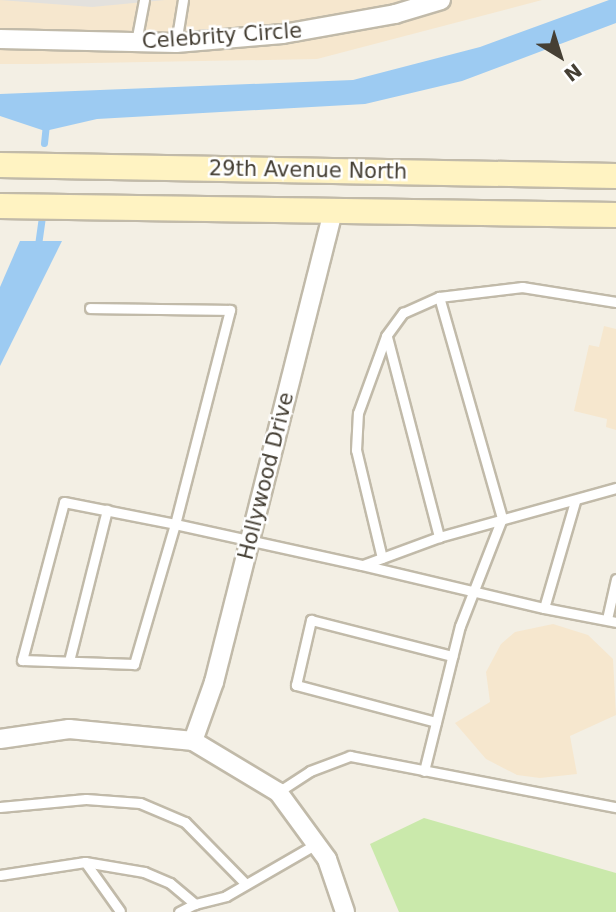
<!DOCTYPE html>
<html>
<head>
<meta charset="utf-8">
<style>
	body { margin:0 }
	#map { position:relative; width:616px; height:912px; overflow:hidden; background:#f3efe4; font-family:"DejaVu Sans",sans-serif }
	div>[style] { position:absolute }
	.commercial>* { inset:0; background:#f6e7ce }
	.green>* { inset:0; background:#cae9ab }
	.parking>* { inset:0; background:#e3e1dd }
	.water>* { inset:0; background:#9dcbf2 }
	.stream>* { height:7px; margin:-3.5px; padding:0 3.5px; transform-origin:3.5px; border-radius:3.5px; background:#9dcbf2 }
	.roads { filter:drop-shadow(2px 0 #c1baa9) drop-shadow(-2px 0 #c1baa9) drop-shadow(0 2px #c1baa9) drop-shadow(0 -2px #c1baa9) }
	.lane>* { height:9px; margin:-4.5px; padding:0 4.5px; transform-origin:4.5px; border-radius:4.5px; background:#fff }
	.street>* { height:18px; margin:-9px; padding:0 9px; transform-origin:9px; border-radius:9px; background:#fff }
	.secondary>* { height:24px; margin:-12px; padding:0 12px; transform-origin:12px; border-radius:12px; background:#fff3c2 }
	span { translate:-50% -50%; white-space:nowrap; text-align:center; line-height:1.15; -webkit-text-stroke:5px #fff; paint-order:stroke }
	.street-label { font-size:21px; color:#453f34 }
	.north { position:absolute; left:525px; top:21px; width:70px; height:70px; -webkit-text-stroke:5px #fff; paint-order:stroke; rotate:142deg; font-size:19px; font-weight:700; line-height:28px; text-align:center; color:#453f34 }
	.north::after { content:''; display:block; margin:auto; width:24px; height:32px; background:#453f34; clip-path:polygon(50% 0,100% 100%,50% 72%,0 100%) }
</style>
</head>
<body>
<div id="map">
	<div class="commercial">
		<div style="clip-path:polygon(0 0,542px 0,317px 59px,37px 64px,0 64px)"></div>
		<div style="clip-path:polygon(604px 326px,616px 329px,616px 430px,606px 427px,607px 419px,574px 411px,589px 345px,599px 347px)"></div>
		<div style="clip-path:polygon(553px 624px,588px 635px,613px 659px,616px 715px,570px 736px,577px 774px,540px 778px,517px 775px,486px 759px,455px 723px,490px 702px,486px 672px,501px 644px,515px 632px)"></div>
	</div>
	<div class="green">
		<div style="clip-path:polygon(424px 818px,616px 873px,616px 912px,399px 912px,370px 844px)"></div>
	</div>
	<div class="parking">
		<div style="clip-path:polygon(0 0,165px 0,92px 7px)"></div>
	</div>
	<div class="water">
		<div style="clip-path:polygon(609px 0,616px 0,616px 23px,462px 81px,365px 104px,97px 119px,45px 131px,0 116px,0 94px,353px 80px,480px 47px)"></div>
		<div style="clip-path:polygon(20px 241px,62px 241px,0 366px,0 287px)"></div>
	</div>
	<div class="stream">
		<div style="left:44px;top:143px;width:20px;rotate:-84deg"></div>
		<div style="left:38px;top:245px;width:28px;rotate:-82deg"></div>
	</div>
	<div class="roads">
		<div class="lane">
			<div style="left:136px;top:42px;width:43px;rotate:-79.2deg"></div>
			<div style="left:176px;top:43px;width:44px;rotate:-80.8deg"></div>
			<div style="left:90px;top:308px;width:140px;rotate:0.8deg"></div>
			<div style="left:230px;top:310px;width:221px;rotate:104.4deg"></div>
			<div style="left:175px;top:524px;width:146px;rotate:106.3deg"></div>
			<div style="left:134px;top:664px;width:112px;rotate:-178deg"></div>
			<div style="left:22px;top:660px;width:163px;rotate:-75.1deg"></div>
			<div style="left:64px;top:502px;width:113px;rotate:11.2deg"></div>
			<div style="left:175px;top:524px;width:191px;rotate:12.4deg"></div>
			<div style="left:362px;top:565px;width:187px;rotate:13.3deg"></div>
			<div style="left:544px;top:608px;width:73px;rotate:11deg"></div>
			<div style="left:387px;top:337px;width:207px;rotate:75.4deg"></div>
			<div style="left:382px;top:558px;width:111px;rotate:-103.5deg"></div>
			<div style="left:356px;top:450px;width:37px;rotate:-87deg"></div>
			<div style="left:358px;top:413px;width:82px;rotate:-70deg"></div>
			<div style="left:386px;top:336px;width:29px;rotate:-54deg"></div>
			<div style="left:403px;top:313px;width:39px;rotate:-24deg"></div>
			<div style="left:439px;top:297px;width:84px;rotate:-6.9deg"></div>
			<div style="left:522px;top:287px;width:95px;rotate:9.1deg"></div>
			<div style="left:363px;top:565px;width:81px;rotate:-20.2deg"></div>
			<div style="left:439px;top:537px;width:184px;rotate:-15.5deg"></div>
			<div style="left:544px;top:608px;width:111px;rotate:-73.8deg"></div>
			<div style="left:607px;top:619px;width:41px;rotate:-77.3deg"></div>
			<div style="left:69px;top:661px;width:156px;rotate:-75.9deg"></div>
			<div style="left:436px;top:722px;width:145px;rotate:-165.2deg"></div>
			<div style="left:296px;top:685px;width:67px;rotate:-77deg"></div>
			<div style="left:311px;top:620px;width:146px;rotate:14.3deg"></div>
			<div style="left:424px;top:771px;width:149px;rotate:-76.1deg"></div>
			<div style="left:460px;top:626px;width:116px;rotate:-68.7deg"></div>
			<div style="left:502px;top:518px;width:230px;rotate:-105.9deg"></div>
			<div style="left:278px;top:792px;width:38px;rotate:-33deg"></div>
			<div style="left:310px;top:771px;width:43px;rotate:-20.6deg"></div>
			<div style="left:350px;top:756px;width:271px;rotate:10.9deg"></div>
			<div style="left:0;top:807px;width:86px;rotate:-5.3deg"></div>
			<div style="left:86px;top:799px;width:54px;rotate:4.2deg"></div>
			<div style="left:140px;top:803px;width:49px;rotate:22.9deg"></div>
			<div style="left:185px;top:822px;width:87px;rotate:45.5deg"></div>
			<div style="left:85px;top:862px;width:60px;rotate:54.5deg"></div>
			<div style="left:0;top:875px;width:86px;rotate:-8.7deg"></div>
			<div style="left:85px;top:862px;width:60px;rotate:9.6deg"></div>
			<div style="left:144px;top:872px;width:28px;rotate:23deg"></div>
			<div style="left:170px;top:883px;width:33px;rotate:40deg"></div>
			<div style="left:195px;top:904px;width:32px;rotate:-14deg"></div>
			<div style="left:226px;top:896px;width:104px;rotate:-30deg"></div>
			<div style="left:179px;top:912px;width:18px;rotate:-27deg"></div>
		</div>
		<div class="street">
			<div style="left:0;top:39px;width:176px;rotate:1.3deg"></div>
			<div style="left:176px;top:43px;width:107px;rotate:-4.8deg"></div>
			<div style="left:283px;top:34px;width:114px;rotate:-10.1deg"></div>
			<div style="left:395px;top:14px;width:48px;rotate:-16.9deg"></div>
			<div style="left:0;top:739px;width:70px;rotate:-8.2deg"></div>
			<div style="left:69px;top:729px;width:125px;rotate:5.5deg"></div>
			<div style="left:193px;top:741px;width:99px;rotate:31deg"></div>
			<div style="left:278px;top:792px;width:83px;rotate:53.8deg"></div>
			<div style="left:327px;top:859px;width:56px;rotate:71.2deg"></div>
			<div style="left:193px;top:741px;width:63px;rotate:-70.4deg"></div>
			<div style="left:214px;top:682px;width:487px;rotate:-75.8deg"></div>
		</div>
		<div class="secondary">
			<div style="left:0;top:165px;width:616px;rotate:1.02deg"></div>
			<div style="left:0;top:206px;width:616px;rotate:0.84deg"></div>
		</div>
	</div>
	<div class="street-label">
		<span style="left:222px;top:36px;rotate:-4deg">Celebrity Circle</span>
		<span style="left:308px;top:170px;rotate:1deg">29th Avenue North</span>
		<span style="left:266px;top:476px;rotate:-76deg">Hollywood Drive</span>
	</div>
	<div class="north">N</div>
</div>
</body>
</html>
